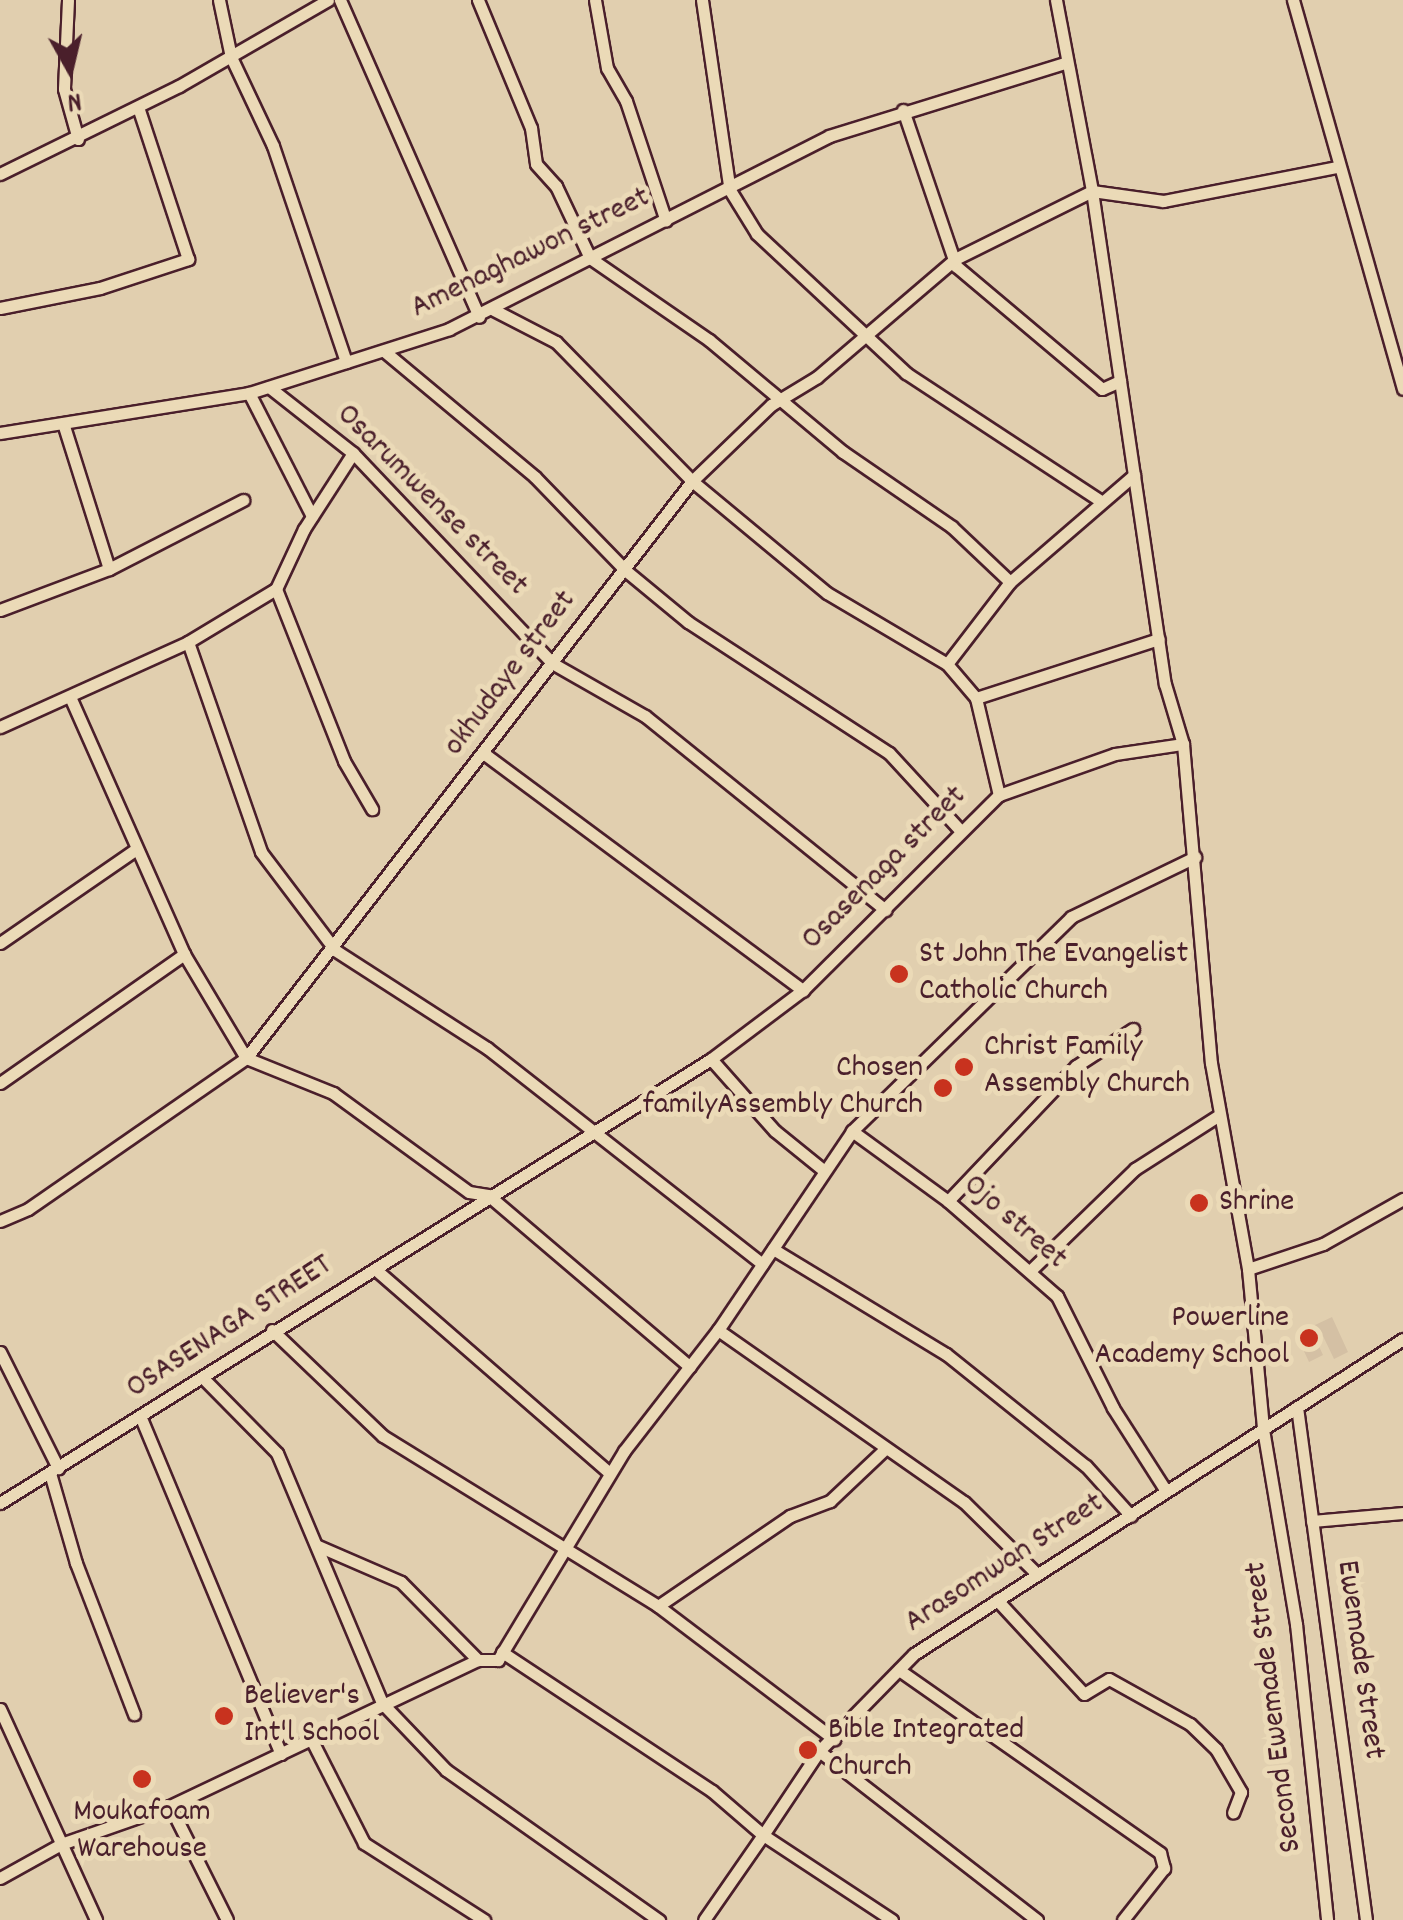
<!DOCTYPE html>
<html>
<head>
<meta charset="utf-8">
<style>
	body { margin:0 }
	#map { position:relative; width:1403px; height:1920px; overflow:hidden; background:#e1cfaf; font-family:Dekko,sans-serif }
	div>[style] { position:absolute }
	.built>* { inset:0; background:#d4c0a4 }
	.roads { filter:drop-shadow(2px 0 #4a1f2b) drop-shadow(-2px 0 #4a1f2b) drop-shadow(0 2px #4a1f2b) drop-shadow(0 -2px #4a1f2b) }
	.street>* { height:11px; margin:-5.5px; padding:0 5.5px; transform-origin:5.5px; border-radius:5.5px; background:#ebdab7 }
	.dots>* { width:28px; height:28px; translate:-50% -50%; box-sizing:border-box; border:5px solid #ebdab7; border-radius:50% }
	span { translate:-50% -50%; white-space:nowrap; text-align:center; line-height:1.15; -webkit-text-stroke:10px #ebdab7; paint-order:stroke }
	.street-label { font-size:32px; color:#4a1f2b }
	.poi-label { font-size:32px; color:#4a1f2b }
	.left { translate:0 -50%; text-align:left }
	.right { translate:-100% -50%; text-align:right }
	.north { position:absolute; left:20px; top:20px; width:100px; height:100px; -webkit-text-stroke:8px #ebdab7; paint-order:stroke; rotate:172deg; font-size:28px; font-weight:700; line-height:40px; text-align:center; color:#4a1f2b }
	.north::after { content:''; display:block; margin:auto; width:35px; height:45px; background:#4a1f2b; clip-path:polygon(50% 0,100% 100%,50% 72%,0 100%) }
</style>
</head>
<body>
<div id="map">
	<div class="built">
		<div style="clip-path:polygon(1332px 1317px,1348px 1352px,1334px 1359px,1323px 1336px,1316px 1340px,1323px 1355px,1309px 1362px,1296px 1334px)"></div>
	</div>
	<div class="roads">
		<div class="street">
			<div style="left:68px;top:0;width:89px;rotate:92.6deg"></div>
			<div style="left:64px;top:89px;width:52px;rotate:74.4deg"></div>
			<div style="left:219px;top:0;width:58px;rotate:78.1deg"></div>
			<div style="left:231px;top:57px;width:98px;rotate:64.7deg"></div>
			<div style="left:273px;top:146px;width:228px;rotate:71.3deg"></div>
			<div style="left:340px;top:0;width:346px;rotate:66.3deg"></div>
			<div style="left:478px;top:0;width:139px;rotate:67.5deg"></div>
			<div style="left:531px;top:128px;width:36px;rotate:82deg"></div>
			<div style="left:536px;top:164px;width:30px;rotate:48deg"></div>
			<div style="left:556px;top:186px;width:80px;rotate:64.7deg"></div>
			<div style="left:590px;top:258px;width:145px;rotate:34.6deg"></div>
			<div style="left:709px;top:340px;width:175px;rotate:39.9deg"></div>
			<div style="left:843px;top:452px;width:132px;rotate:34.5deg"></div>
			<div style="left:952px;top:527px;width:80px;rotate:43.5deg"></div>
			<div style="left:595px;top:0;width:69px;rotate:80deg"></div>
			<div style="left:607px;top:68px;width:38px;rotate:60deg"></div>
			<div style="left:626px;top:101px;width:126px;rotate:71.6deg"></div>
			<div style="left:702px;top:0;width:188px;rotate:81.7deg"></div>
			<div style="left:1056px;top:0;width:194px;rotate:79.3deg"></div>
			<div style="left:1092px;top:191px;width:498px;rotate:81.6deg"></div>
			<div style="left:1165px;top:684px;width:63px;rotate:73.3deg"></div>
			<div style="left:1183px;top:744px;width:320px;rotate:85deg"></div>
			<div style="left:1211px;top:1063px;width:209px;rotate:79.8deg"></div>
			<div style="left:1248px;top:1269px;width:161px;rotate:84.6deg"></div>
			<div style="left:1263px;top:1429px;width:198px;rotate:80.4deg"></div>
			<div style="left:1296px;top:1624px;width:298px;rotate:84deg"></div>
			<div style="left:1293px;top:0;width:404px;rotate:74.2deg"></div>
			<div style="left:903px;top:110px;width:165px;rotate:71.2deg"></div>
			<div style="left:956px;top:266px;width:191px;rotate:40.1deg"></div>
			<div style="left:1102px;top:389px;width:20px;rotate:-24deg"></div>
			<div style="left:0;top:174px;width:199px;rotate:-26.2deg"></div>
			<div style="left:179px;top:86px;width:172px;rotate:-30deg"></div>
			<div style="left:728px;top:187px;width:55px;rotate:58.3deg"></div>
			<div style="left:757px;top:234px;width:204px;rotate:43deg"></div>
			<div style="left:906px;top:373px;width:230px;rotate:33.3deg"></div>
			<div style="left:0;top:308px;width:102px;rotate:-11.3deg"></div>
			<div style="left:100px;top:288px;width:93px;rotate:-18.2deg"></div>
			<div style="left:188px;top:259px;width:160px;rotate:-108.2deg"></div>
			<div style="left:494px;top:310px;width:70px;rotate:27.3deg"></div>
			<div style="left:556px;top:342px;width:194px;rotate:45.6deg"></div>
			<div style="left:692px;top:481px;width:175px;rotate:39.7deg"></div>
			<div style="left:827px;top:593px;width:139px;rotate:30.6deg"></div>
			<div style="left:947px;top:664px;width:45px;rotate:49.5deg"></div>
			<div style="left:976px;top:698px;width:100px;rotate:76.7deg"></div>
			<div style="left:384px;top:351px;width:197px;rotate:39.8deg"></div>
			<div style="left:535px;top:477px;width:129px;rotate:45.9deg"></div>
			<div style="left:625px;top:570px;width:82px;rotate:39.5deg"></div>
			<div style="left:688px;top:622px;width:240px;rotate:33.1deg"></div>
			<div style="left:889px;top:753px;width:103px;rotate:47.4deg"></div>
			<div style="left:269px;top:387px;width:107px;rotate:38.2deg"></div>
			<div style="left:353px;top:453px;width:289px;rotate:46.5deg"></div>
			<div style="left:552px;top:663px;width:107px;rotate:29.7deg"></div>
			<div style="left:645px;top:716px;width:309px;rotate:38.9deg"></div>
			<div style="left:249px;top:393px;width:138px;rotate:62.9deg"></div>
			<div style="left:63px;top:423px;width:153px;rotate:72.5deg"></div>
			<div style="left:0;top:433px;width:252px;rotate:-9.1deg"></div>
			<div style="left:249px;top:393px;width:210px;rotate:-17.7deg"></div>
			<div style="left:449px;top:329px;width:426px;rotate:-26.9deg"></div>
			<div style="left:829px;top:136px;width:247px;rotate:-17.2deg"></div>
			<div style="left:276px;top:589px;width:185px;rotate:68.4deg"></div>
			<div style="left:344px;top:761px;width:56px;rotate:59.7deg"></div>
			<div style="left:0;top:610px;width:116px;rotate:-20.6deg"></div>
			<div style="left:109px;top:569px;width:151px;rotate:-27.2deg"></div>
			<div style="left:188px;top:642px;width:222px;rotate:70.8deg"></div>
			<div style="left:261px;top:852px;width:123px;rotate:52.9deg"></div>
			<div style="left:335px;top:950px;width:181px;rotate:32.8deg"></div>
			<div style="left:487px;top:1048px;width:350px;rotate:38.1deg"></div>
			<div style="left:947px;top:664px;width:103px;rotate:-52.5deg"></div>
			<div style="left:1010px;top:582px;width:164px;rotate:-40.8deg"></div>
			<div style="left:976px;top:698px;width:192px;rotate:-17.9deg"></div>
			<div style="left:71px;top:699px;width:279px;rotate:66.1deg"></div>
			<div style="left:184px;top:954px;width:121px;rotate:59.2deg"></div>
			<div style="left:246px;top:1058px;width:94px;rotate:21.9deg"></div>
			<div style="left:333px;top:1093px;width:168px;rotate:36.1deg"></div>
			<div style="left:469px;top:1192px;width:19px;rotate:9deg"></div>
			<div style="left:488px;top:1195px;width:265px;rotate:40.4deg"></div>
			<div style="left:0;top:727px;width:206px;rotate:-24.3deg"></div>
			<div style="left:188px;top:642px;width:103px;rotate:-31.1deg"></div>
			<div style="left:276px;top:589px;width:66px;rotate:-65deg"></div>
			<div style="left:304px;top:529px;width:90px;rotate:-57.2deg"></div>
			<div style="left:486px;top:755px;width:395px;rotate:36.6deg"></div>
			<div style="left:0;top:943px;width:164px;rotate:-34.6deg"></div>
			<div style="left:711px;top:1059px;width:96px;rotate:48.4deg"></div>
			<div style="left:775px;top:1131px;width:60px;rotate:39deg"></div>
			<div style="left:0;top:1083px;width:225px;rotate:-35deg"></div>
			<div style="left:852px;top:1131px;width:119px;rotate:36.1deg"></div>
			<div style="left:948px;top:1201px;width:145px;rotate:41.1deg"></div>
			<div style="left:1057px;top:1296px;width:125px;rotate:63.4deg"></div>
			<div style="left:1113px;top:1408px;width:98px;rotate:57.4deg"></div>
			<div style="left:948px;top:1201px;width:186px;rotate:-46.5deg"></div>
			<div style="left:1076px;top:1066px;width:68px;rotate:-33deg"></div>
			<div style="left:0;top:1221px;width:30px;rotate:-23deg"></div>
			<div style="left:28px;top:1209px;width:265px;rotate:-34.7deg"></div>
			<div style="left:246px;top:1058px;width:729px;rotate:-52.3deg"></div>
			<div style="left:692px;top:481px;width:110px;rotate:-43.9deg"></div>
			<div style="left:771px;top:405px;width:54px;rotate:-31.3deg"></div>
			<div style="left:817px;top:377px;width:182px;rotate:-40.5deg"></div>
			<div style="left:955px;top:259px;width:153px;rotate:-26.4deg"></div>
			<div style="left:1092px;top:191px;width:72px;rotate:8deg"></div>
			<div style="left:1163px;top:201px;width:176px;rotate:-11.1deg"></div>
			<div style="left:773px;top:1249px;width:202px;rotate:31.3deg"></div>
			<div style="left:946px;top:1354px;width:179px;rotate:38.7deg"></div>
			<div style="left:1086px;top:1466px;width:67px;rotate:48deg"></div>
			<div style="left:375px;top:1269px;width:311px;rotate:41deg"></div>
			<div style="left:1032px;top:1269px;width:144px;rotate:-44.2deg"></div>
			<div style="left:1135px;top:1169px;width:98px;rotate:-32.6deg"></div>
			<div style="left:1248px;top:1269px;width:79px;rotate:-18.4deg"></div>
			<div style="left:1323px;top:1244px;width:92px;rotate:-29.4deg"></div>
			<div style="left:272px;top:1330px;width:153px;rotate:43.7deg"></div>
			<div style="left:383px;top:1436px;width:323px;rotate:31.7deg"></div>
			<div style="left:658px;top:1606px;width:221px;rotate:37.1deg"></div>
			<div style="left:718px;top:1330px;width:300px;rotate:35deg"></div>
			<div style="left:964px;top:1502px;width:103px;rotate:44.6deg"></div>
			<div style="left:0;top:1352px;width:130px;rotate:63.4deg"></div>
			<div style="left:203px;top:1378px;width:105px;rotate:45.4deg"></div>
			<div style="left:277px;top:1453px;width:271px;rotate:67.2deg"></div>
			<div style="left:382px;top:1703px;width:93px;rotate:46.3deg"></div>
			<div style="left:446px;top:1770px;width:261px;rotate:35.2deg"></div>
			<div style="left:1297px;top:1407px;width:518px;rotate:82.34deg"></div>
			<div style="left:141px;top:1418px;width:364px;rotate:67.4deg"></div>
			<div style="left:50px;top:1473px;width:94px;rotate:73.9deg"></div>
			<div style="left:76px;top:1563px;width:162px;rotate:69deg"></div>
			<div style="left:0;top:1503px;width:838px;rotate:-31.98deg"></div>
			<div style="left:711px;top:1059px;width:115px;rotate:-36.9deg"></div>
			<div style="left:803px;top:990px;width:276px;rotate:-44.9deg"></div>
			<div style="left:999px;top:795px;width:123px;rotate:-19.5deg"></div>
			<div style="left:1115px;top:754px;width:69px;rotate:-8.4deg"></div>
			<div style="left:1312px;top:1521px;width:91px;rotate:-5deg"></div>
			<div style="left:318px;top:1546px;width:90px;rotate:23.4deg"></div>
			<div style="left:401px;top:1582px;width:110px;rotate:45.4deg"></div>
			<div style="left:997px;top:1600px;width:128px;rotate:47.2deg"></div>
			<div style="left:1084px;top:1694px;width:29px;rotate:-31deg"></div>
			<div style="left:1109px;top:1679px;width:93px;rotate:29.1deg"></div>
			<div style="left:1190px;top:1724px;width:36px;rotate:44deg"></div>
			<div style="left:1216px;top:1749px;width:50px;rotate:59.8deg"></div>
			<div style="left:1241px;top:1792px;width:22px;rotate:111deg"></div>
			<div style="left:658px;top:1606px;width:160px;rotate:-34.3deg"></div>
			<div style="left:790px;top:1516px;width:43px;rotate:-20.6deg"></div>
			<div style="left:830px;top:1501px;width:74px;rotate:-43.4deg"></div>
			<div style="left:502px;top:1652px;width:252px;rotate:33.5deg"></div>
			<div style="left:712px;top:1791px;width:67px;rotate:40.8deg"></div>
			<div style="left:763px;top:1835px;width:103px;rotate:124.8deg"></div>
			<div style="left:899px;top:1670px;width:319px;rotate:35deg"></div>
			<div style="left:1160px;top:1853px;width:16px;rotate:75deg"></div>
			<div style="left:1164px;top:1868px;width:66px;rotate:128.3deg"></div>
			<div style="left:0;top:1709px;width:232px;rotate:65.5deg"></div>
			<div style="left:310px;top:1737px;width:119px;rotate:63deg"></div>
			<div style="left:364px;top:1843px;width:143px;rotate:32.7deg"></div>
			<div style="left:819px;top:1751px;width:276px;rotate:37.8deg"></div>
			<div style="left:170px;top:1806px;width:127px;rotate:63.4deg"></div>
			<div style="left:0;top:1878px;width:70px;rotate:-29.1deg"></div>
			<div style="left:61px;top:1844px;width:115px;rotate:-19.2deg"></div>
			<div style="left:170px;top:1806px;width:341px;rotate:-25.4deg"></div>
			<div style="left:478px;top:1660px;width:20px"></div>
			<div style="left:498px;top:1660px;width:244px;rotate:-58.9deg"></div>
			<div style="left:624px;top:1451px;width:153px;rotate:-52.2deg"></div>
			<div style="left:718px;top:1330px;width:240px;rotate:-56deg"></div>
			<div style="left:852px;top:1131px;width:306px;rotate:-44.3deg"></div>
			<div style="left:1071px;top:917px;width:138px;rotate:-25.8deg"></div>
			<div style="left:892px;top:1920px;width:154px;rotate:-146.6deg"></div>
			<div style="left:763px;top:1835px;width:101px;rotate:-56.3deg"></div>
			<div style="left:819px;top:1751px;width:136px;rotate:-45.6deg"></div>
			<div style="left:914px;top:1654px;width:582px;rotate:-32.79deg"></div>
		</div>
	</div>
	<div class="dots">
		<div style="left:899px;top:974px;background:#c8321e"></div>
		<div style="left:964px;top:1067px;background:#c8321e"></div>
		<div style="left:943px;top:1088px;background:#c8321e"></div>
		<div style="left:1199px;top:1203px;background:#c8321e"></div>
		<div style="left:1309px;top:1338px;background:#c8321e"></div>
		<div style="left:224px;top:1716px;background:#c8321e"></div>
		<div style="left:808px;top:1750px;background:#c8321e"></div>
		<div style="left:142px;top:1779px;background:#c8321e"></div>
	</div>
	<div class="street-label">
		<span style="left:531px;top:254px;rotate:-26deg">Amenaghawon street</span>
		<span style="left:431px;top:501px;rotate:45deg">Osarumwense street</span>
		<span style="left:511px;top:674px;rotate:-53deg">okhudaye street</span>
		<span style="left:885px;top:869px;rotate:-45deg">Osasenaga street</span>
		<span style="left:1014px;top:1223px;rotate:41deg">Ojo street</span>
		<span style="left:230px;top:1328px;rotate:-33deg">OSASENAGA STREET</span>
		<span style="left:1005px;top:1564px;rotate:-33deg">Arasomwan Street</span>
		<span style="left:1359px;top:1660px;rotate:82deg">Ewemade Street</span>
		<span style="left:1275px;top:1707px;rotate:-97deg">Second Ewemade Street</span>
	</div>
	<div class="poi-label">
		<span class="left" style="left:919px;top:974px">St John The Evangelist<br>Catholic Church</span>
		<span class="left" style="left:984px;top:1067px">Christ Family<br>Assembly Church</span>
		<span class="right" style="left:923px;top:1088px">Chosen<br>familyAssembly Church</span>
		<span class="left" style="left:1219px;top:1203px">Shrine</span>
		<span class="right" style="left:1289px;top:1338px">Powerline<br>Academy School</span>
		<span class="left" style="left:244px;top:1716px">Believer's<br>Int'l School</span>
		<span class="left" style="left:828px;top:1750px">Bible Integrated<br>Church</span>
		<span style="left:142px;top:1832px">Moukafoam<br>Warehouse</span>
	</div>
	<div class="north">N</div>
</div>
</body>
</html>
